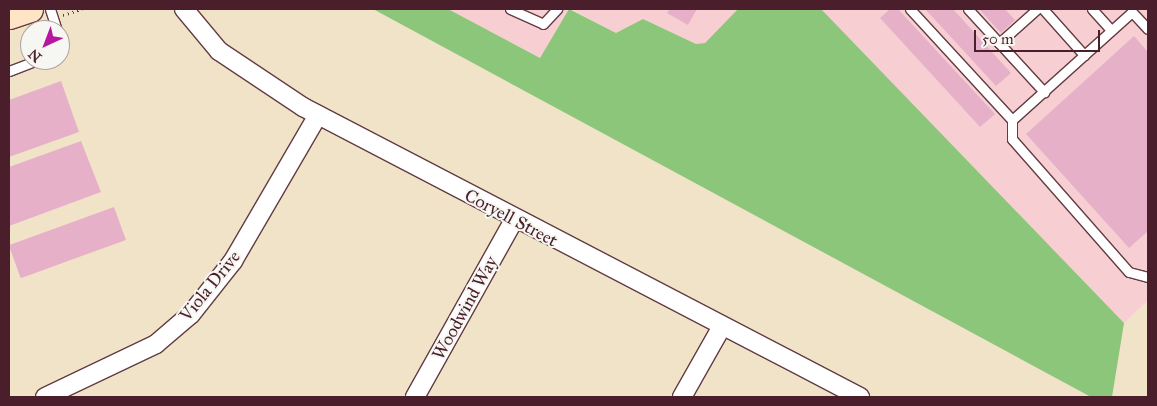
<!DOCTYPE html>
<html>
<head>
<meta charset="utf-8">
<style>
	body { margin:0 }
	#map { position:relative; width:1157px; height:406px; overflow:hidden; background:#f0e3c8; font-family:"IM FELL Great Primer",serif }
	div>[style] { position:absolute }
	.built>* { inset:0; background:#f7cfd2 }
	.green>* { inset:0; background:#8cc67a }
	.building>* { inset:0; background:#e6b1c8; transform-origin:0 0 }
	.path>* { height:3px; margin-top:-1.5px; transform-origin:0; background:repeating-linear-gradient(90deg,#633c43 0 1px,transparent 0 5px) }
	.roads { filter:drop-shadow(1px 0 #633c43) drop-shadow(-1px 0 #633c43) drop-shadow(0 1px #633c43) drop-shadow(0 -1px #633c43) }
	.lane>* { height:9px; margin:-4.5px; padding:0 4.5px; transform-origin:4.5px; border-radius:4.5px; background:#fff }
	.street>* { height:18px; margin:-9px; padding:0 9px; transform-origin:9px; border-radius:9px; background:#fff }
	.secondary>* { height:25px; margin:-12.5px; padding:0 12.5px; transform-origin:12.5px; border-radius:12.5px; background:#ffe4c6 }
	span { translate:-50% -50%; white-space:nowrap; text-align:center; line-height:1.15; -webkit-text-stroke:4px #f6f6f2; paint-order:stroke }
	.street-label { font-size:18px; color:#4a1f2b }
	.frame { position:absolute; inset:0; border:10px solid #4a1f2b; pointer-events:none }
	.north { position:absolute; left:20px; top:20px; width:50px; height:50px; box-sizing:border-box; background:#f6f6f2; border:1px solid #b1a0a2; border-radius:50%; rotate:223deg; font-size:14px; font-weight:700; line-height:20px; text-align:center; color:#4a1f2b }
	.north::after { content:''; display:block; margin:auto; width:18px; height:22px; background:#b5179e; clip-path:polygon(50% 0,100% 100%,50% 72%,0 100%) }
	.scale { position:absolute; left:974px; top:30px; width:126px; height:22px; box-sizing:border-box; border:2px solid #4a1f2b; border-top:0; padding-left:6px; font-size:15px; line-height:18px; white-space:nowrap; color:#4a1f2b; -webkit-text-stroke:4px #f6f6f2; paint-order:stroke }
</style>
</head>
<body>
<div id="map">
	<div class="built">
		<div style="clip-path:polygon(448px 9px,569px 9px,540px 58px)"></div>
		<div style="clip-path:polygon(571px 9px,738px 9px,705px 43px,696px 44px,643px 19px,616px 33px)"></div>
		<div style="clip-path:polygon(820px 9px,1148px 9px,1148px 300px,1124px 323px)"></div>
	</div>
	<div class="green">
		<div style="clip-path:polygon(373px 9px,448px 9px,540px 58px,569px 9px,616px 33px,643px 19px,696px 44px,705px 43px,738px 9px,821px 9px,1124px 323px,1112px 397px,1091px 397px)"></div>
	</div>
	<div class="building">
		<div style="clip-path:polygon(670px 9px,697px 9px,688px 25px,667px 13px)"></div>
		<div style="clip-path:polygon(890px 9px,898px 9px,995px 114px,980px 127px,880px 18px)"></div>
		<div style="clip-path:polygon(925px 9px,953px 9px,1011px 73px,996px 86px)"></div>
		<div style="clip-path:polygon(979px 9px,1005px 9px,1015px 20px,1001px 33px)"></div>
		<div style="clip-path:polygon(1134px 36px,1148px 52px,1148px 231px,1129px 248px,1026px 134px)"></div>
		<div style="clip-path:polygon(61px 81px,79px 132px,9px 157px,9px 100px)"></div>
		<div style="clip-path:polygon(81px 141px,101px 192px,9px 226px,9px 167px)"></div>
		<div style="left:114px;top:207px;width:35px;height:112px;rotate:70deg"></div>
	</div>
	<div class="path">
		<div style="left:63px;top:15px;width:20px;rotate:-18deg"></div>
	</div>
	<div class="roads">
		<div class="lane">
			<div style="left:50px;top:9px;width:22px;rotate:72deg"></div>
			<div style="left:510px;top:9px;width:36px;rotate:24deg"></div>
			<div style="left:543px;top:24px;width:21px;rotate:-47deg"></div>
			<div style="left:910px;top:9px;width:151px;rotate:47.4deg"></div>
			<div style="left:1012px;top:120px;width:19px;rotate:90deg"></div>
			<div style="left:1012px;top:139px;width:177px;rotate:48.7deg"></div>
			<div style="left:1129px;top:272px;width:20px;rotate:15deg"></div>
			<div style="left:968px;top:9px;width:113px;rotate:47.5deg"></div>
			<div style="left:1043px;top:9px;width:62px;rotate:48.3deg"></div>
			<div style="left:1092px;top:9px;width:28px;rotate:48deg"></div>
			<div style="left:60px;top:39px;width:4px;rotate:90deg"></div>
			<div style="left:999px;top:43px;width:51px;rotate:-41.8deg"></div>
			<div style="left:9px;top:71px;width:31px;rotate:-21deg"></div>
			<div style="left:1012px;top:120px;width:161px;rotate:-42deg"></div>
			<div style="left:1132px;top:12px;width:23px;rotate:47deg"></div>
		</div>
		<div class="street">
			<div style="left:184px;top:9px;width:55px;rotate:50.2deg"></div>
			<div style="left:219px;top:51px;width:101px;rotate:33.7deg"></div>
			<div style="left:303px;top:107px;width:628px;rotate:27.5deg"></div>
			<div style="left:45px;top:397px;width:123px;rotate:-25.5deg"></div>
			<div style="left:156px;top:344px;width:46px;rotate:-40.6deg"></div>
			<div style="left:191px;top:314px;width:68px;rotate:-51.6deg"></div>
			<div style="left:233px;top:261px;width:169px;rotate:-59.8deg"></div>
			<div style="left:415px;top:397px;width:203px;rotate:-60.8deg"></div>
			<div style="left:682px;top:397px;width:79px;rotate:-60.5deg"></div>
		</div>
		<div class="secondary">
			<div style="left:9px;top:16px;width:22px;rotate:-18deg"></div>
		</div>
	</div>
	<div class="street-label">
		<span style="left:511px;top:218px;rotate:28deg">Coryell Street</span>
		<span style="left:210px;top:286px;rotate:-51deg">Viola Drive</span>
		<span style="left:465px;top:308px;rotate:-61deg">Woodwind Way</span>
	</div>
	<div class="frame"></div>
	<div class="north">N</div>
	<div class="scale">50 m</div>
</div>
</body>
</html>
